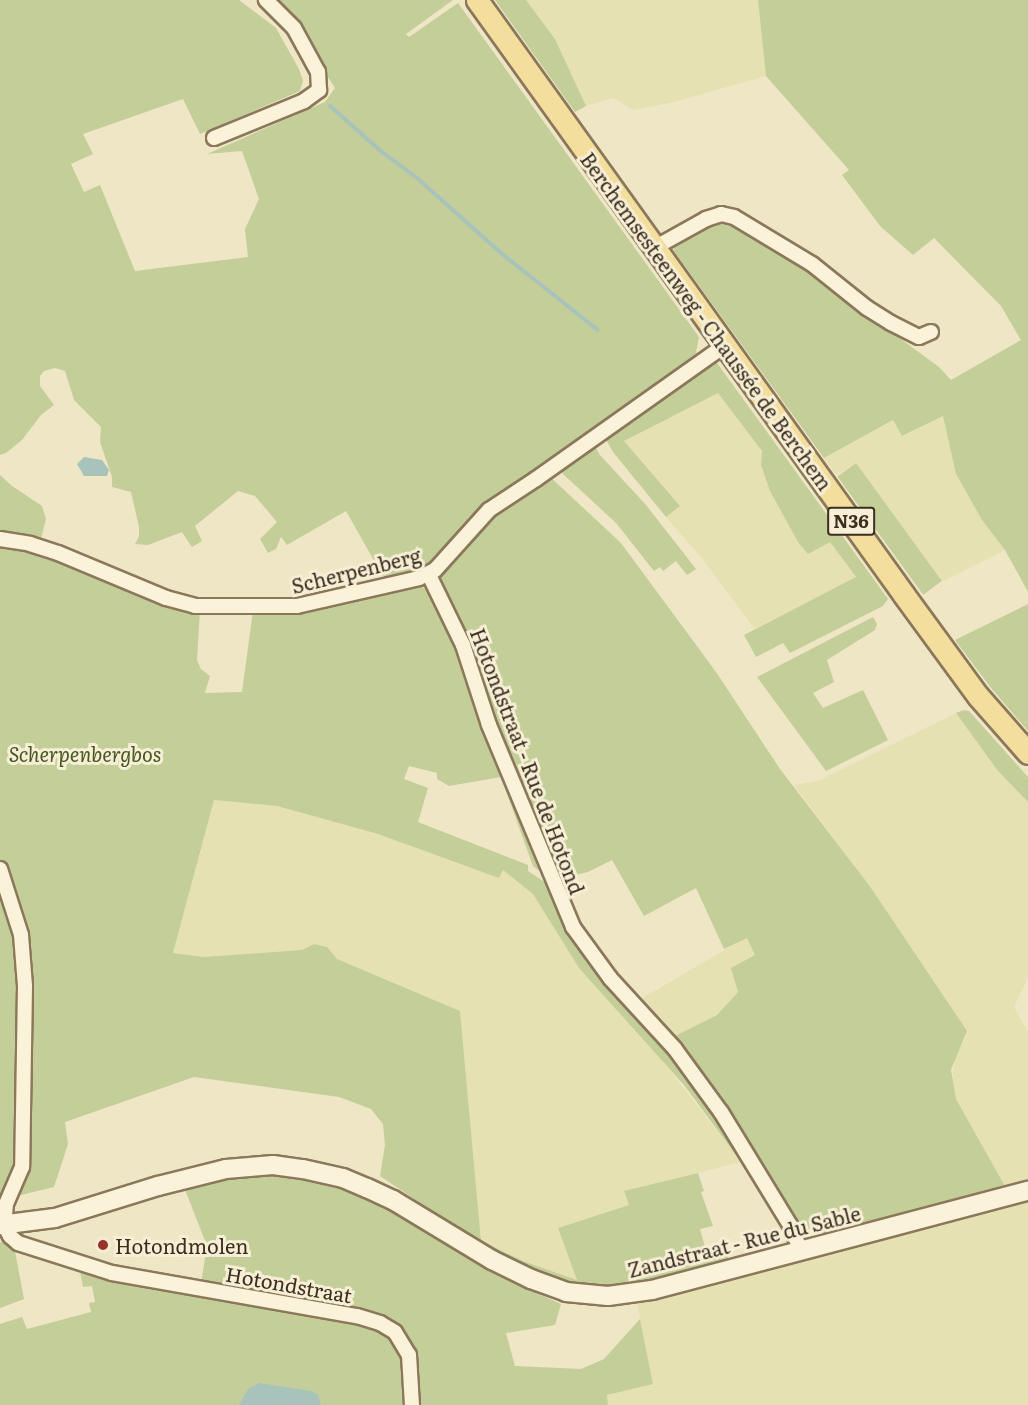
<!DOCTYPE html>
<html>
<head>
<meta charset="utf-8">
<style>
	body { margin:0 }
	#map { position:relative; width:1028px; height:1405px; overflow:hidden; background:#efe6c5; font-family:Literata,serif }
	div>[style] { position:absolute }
	.farmland>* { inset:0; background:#e5e1b2 }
	.green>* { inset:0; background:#c4ce99; transform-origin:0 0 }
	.water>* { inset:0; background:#a7c3bc }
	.stream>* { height:4px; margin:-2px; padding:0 2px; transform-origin:2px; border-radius:2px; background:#a7c3bc }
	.roads { filter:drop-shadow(2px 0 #8b785b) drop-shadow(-2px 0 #8b785b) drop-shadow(0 2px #8b785b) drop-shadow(0 -2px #8b785b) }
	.minor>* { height:14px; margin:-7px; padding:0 7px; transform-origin:7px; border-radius:7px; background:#faf2d9 }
	.secondary>* { height:18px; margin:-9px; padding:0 9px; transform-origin:9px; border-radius:9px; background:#faf2d9 }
	.primary>* { height:21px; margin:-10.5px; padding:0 10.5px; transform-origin:10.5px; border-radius:10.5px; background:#f3de9d }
	.dots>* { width:16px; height:16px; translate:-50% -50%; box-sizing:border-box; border:3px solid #f6efd5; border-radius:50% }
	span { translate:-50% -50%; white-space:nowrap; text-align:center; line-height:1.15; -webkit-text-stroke:6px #f6efd5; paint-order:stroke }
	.shield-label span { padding:2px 4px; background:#f6efd5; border:2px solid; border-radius:4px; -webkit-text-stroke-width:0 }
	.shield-label { font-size:18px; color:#3b2e1f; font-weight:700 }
	.street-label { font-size:20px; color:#3b2e1f }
	.park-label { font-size:20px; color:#475825; font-style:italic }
	.poi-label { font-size:20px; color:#3b2e1f }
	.left { translate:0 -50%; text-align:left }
</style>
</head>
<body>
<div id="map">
	<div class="farmland">
		<div style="clip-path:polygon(526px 0,758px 0,766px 76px,674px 102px,633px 110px,613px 98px,586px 106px,555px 39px)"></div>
		<div style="clip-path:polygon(718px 392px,762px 451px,761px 465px,770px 491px,798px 542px,830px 542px,856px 578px,755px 629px,704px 561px,666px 517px,680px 506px,624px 441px)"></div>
		<div style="clip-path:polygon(943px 416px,956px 474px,982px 520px,1005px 550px,941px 582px,856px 463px,836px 475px,824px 458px,894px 420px,903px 436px)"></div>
		<div style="clip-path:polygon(956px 713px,998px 771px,1028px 802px,1028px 977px,1014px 1007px,1028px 1032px,1028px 1182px,1006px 1188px,956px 1099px,952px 1083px,955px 1058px,966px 1037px,869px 885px,794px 785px,818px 781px)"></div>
		<div style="clip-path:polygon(214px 800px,277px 806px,378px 834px,499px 878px,502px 870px,514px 876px,533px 894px,741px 1162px,624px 1191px,629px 1205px,558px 1228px,578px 1280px,523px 1261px,481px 1241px,460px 1011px,337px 959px,327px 948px,314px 944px,302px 950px,204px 957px,173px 953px)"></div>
		<div style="clip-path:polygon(747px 937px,755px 955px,735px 984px,738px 992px,717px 1015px,669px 1039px,634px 1003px)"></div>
		<div style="clip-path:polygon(1028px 1200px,1028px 1405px,608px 1405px,607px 1395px,653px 1383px,637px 1303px)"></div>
	</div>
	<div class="green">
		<div style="clip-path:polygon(0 0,239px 0,276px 28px,299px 69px,303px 81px,300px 91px,200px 134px,183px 99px,83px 134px,93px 154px,71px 164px,84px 192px,100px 185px,135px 271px,248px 257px,245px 229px,259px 199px,242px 151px,207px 154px,325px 102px,335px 88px,294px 24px,269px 0,453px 0,406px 34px,409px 37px,458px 3px,699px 337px,695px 357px,604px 426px,484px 508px,423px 571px,385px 580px,346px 511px,287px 545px,281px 537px,276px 549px,268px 553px,260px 539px,277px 522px,255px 496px,238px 491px,195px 526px,202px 541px,192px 547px,182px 532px,148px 545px,135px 544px,139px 536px,139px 527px,131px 492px,112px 487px,112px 477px,100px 442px,101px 427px,74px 400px,65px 371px,55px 368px,44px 371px,40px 376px,40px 386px,54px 405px,41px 415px,22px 440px,6px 453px,0 455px)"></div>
		<div style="clip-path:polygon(495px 0,526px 0,555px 39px,586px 106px,575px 112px)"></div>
		<div style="clip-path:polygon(758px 0,1028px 0,1028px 592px,1005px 550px,982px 520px,956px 474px,943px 416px,902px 436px,893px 420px,824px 458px,674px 251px,673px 244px,714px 221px,725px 222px,792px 259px,939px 367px,951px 380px,1021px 340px,1001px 306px,934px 238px,913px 255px,880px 226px,842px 175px,849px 170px,766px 76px)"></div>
		<div style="clip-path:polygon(711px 362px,717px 363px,888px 599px,883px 606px,790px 653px,783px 643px,756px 657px,744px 635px,856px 577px,830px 542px,808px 554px,798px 542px,770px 491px,761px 465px,762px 451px,718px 393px,624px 441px,680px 506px,666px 517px,613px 452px,604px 436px)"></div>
		<div style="clip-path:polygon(593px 443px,600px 455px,646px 505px,696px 569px,687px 575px,676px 561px,663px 571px,660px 567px,654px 571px,616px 523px,563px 474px,561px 467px)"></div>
		<div style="left:856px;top:463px;width:146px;height:23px;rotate:54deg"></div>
		<div style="clip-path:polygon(0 475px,12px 486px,42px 506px,46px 519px,41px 539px,0 534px)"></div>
		<div style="clip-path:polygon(548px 475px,621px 543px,716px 672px,780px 769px,869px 885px,959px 1019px,967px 1031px,951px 1070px,956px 1099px,1006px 1188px,802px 1241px,669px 1039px,717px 1015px,738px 992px,731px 968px,755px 955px,747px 938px,724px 949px,696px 888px,644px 916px,612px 860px,588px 872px,555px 880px,546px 870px,538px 870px,533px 866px,501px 777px,449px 786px,437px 779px,437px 773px,409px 766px,404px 779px,428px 788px,418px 822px,528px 865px,528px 871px,546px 883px,708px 1104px,746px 1161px,741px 1162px,684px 1085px,579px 968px,533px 894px,503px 870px,499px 878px,378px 834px,277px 806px,214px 800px,173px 953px,204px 957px,302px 950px,314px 944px,327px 947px,337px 959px,460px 1011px,481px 1241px,523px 1261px,577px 1280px,558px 1228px,629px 1205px,624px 1191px,698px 1173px,704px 1191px,701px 1192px,713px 1226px,700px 1229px,707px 1254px,726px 1250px,729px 1261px,638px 1284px,614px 1286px,581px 1284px,544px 1275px,495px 1253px,380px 1176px,385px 1145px,383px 1124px,371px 1109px,339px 1097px,194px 1077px,65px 1122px,68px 1144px,54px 1187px,13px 1197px,0 1217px,0 543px,42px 551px,106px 577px,154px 602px,200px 610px,197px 660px,201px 669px,210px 676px,205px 693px,242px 692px,253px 611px,417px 584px,429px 591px,437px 587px,437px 575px,482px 518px)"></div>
		<div style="clip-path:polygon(1028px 604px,1028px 731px,991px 688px,955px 640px)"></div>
		<div style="clip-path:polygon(873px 617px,877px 624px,875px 630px,827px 660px,834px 682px,813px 693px,823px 708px,863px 690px,888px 740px,826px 771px,757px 677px)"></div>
		<div style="clip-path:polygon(964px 710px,969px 711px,1028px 777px,1028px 802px,998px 771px,956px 713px)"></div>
		<div style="clip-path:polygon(264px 1174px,295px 1176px,345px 1189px,402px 1217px,513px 1283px,561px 1304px,555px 1325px,506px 1333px,515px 1366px,581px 1369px,604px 1359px,640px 1319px,653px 1384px,607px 1395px,608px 1405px,414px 1405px,414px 1360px,409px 1336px,394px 1328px,201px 1283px,207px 1246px,184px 1187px,242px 1175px)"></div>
		<div style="clip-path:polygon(0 1242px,14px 1246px,24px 1299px,0 1308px)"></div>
		<div style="clip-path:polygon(80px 1271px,350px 1319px,389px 1333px,405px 1361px,406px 1405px,0 1405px,0 1324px,22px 1317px,27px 1329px,91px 1312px,89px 1303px,95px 1302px,92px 1286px,83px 1287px)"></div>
	</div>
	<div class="water">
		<div style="clip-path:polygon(84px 457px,102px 460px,109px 470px,107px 476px,84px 476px,77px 464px)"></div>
		<div style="clip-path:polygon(259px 1383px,311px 1391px,318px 1395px,321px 1405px,239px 1405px,248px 1389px)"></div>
	</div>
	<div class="stream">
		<div style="left:330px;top:106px;width:69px;rotate:41.5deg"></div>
		<div style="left:382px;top:152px;width:44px;rotate:36.6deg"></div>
		<div style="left:417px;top:178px;width:114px;rotate:41.8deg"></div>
		<div style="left:502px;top:254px;width:122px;rotate:38.4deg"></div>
	</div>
	<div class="roads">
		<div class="minor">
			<div style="left:214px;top:138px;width:97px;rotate:-22.3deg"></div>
			<div style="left:304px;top:101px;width:19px;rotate:-36deg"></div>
			<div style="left:319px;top:90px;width:18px;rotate:-93deg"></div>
			<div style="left:318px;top:72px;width:50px;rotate:-118.6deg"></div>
			<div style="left:294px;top:28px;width:40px;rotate:-135deg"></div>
			<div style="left:654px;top:248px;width:60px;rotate:-29.1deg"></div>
			<div style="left:706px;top:219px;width:16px;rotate:-18deg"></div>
			<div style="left:721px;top:214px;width:13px;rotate:13deg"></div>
			<div style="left:734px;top:217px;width:91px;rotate:31.1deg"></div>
			<div style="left:812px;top:264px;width:70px;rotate:38.7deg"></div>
			<div style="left:867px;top:308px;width:28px;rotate:32deg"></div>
			<div style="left:891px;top:323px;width:31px;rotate:27deg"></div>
			<div style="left:919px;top:337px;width:13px;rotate:-23deg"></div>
			<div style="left:0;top:539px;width:30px;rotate:9deg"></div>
			<div style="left:30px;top:544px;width:29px;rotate:18deg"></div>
			<div style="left:58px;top:553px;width:117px;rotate:22.6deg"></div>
			<div style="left:166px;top:598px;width:30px;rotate:15deg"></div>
			<div style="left:195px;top:606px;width:102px"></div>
			<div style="left:297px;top:606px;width:125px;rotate:-12.9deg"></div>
			<div style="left:419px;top:578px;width:18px;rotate:-27deg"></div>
			<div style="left:435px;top:570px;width:81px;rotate:-48deg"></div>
			<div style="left:489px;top:510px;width:56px;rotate:-33.4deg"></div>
			<div style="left:536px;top:479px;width:232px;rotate:-35.3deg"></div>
			<div style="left:429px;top:575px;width:78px;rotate:64.1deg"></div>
			<div style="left:463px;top:645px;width:84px;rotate:72deg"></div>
			<div style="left:489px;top:725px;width:219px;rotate:67.4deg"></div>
			<div style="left:573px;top:927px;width:63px;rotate:54deg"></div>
			<div style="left:610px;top:978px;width:96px;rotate:47.5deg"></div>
			<div style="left:675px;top:1049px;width:78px;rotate:53.9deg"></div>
			<div style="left:721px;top:1112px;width:132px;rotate:58.6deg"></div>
			<div style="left:790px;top:1225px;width:28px;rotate:67deg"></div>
			<div style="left:0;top:869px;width:69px;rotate:72.3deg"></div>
			<div style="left:21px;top:935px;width:51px;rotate:85.5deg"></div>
			<div style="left:25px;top:986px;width:181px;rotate:90.9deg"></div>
			<div style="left:22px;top:1167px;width:40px;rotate:113.4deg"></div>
			<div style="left:6px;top:1204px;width:21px;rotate:95deg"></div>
			<div style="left:4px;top:1225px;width:13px;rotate:61deg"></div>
			<div style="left:10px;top:1236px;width:11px;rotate:41deg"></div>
			<div style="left:18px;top:1243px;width:99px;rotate:17.7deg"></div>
			<div style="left:112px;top:1273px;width:249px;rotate:10deg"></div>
			<div style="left:357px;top:1316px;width:24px;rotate:17deg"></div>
			<div style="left:380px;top:1323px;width:17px;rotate:31deg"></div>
			<div style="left:395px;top:1332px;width:27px;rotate:59deg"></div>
			<div style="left:409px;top:1355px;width:50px;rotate:86.6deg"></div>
		</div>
		<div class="secondary">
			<div style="left:0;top:1225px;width:55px;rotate:-7.3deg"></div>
			<div style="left:55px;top:1218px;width:108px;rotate:-17.3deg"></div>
			<div style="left:158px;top:1186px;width:70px;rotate:-14deg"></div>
			<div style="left:226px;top:1169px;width:47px;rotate:-4.9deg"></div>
			<div style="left:273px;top:1165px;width:30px;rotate:8deg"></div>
			<div style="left:303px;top:1169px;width:41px;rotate:12.7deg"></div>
			<div style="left:343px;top:1178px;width:26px;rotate:23deg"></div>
			<div style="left:367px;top:1188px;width:29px;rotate:25deg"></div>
			<div style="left:393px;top:1200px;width:116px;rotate:31.2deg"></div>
			<div style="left:492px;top:1260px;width:43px;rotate:26deg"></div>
			<div style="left:531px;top:1279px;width:37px;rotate:20deg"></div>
			<div style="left:566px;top:1292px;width:42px;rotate:5.4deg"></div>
			<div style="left:608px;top:1296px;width:44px;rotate:-7.8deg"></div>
			<div style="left:652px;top:1290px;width:389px;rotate:-14.8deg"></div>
		</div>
		<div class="primary">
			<div style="left:477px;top:0;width:732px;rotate:54.33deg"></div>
			<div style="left:904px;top:595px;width:125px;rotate:53.8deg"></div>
			<div style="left:978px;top:696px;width:76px;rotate:48.7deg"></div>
		</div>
	</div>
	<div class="dots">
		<div style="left:103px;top:1245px;background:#9b3129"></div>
	</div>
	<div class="shield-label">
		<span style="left:851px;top:521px">N36</span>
	</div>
	<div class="street-label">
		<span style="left:707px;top:321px;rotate:54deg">Berchemsesteenweg - Chaussée de Berchem</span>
		<span style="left:356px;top:570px;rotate:-14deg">Scherpenberg</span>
		<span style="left:528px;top:761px;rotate:69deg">Hotondstraat - Rue de Hotond</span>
		<span style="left:744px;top:1241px;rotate:-14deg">Zandstraat - Rue du Sable</span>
		<span style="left:289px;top:1284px;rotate:10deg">Hotondstraat</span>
	</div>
	<div class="park-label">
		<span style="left:85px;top:753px">Scherpenbergbos</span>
	</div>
	<div class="poi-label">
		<span class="left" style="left:115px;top:1245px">Hotondmolen</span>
	</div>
</div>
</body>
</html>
